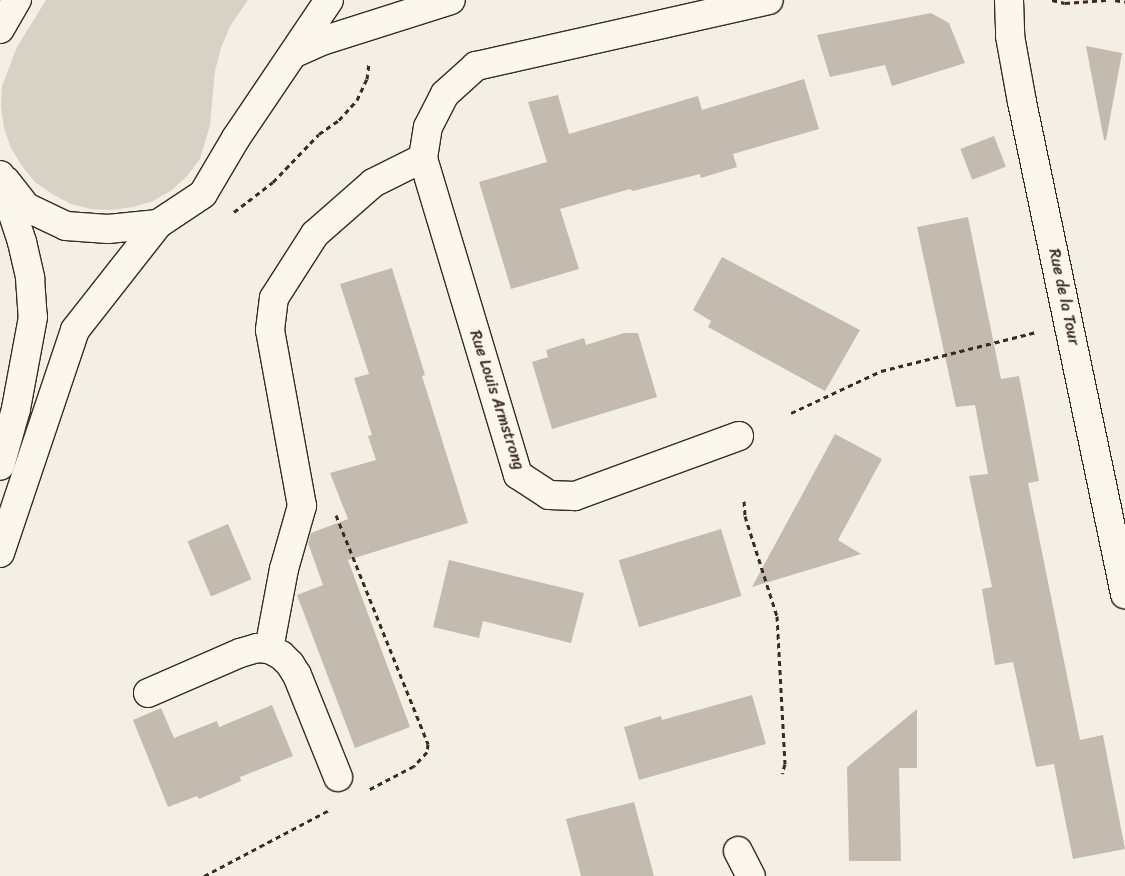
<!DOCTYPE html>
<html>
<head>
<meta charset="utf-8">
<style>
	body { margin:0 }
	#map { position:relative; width:1125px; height:876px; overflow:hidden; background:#f3efe4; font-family:Sriracha,sans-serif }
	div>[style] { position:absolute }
	.green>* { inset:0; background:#d8d1c6 }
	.building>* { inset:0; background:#c3bbb0; transform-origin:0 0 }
	.path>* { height:3px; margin-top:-1.5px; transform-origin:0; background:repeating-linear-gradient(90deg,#3b2a1e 0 5px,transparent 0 9px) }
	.roads { filter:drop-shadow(1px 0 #3b2a1e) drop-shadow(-1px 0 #3b2a1e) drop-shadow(0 1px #3b2a1e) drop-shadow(0 -1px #3b2a1e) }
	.minor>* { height:28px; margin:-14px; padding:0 14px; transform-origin:14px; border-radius:14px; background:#fbf7ec }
	.major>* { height:28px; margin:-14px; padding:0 14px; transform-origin:14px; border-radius:14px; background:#fbf7ec }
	span { translate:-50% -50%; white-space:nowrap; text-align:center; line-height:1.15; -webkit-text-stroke:4.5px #fbf7ec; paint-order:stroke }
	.street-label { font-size:16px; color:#3b2a1e }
</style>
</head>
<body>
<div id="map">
	<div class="green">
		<div style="clip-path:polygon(46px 0,248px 0,230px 26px,221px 48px,215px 71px,210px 125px,200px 159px,187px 176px,172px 190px,153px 201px,133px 207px,112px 210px,91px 209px,71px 204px,52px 194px,35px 182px,22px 166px,11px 148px,4px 128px,1px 107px,2px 86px,17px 47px)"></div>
	</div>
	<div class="building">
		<div style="clip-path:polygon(931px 13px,949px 23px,965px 63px,892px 86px,885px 65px,830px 77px,817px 35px)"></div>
		<div style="clip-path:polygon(1086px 46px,1122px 53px,1106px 140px,1104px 140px)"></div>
		<div style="clip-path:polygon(804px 79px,819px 129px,733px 154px,737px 167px,701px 178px,700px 174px,633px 191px,630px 189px,560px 209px,579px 269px,511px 289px,479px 182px,547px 162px,528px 102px,558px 95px,569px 134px,698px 96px,702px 110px)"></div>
		<div style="left:994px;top:136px;width:33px;height:36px;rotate:69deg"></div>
		<div style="clip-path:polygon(968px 217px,1001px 379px,1019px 376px,1039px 481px,1028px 483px,1080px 740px,1103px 735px,1125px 849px,1073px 859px,1054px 764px,1036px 767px,1013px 662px,995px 665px,982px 589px,992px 587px,969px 476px,988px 474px,975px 405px,956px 407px,917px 227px)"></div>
		<div style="clip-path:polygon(722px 257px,860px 330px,825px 391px,708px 327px,711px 321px,693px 310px)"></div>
		<div style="clip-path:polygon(392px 268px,425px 375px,422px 376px,468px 523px,348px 560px,410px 727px,355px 748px,297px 595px,323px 585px,308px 543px,311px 533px,348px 519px,330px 473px,376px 460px,368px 436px,372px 435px,354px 378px,369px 374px,340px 284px)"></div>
		<div style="clip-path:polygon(624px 333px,638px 333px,657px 397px,552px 429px,532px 362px,548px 357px,546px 350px,584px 338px,586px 345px)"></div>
		<div style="clip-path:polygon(835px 434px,882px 459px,838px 540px,861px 554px,752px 587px)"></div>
		<div style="left:228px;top:524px;width:60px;height:44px;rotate:67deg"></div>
		<div style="left:721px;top:529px;width:70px;height:107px;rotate:73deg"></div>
		<div style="clip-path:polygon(449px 560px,584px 593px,571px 643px,483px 621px,479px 638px,433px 627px)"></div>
		<div style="clip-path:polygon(752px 695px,766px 744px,639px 780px,624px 727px,661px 716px,662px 720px)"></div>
		<div style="clip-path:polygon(272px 705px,293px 756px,240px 777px,241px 781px,199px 799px,197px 796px,168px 807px,133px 720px,161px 708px,174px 738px,217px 721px,219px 727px)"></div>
		<div style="clip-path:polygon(917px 709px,917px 768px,899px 768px,901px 861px,849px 861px,847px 767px)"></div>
		<div style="clip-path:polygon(634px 802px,654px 876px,581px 876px,566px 819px)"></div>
	</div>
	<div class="path">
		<div style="left:1052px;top:0;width:13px;rotate:13deg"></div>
		<div style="left:1065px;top:3px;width:41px;rotate:-4.2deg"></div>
		<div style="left:1115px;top:0;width:10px;rotate:11deg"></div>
		<div style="left:234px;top:212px;width:49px;rotate:-37.6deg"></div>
		<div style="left:273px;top:182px;width:66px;rotate:-46.2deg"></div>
		<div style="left:319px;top:134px;width:24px;rotate:-35deg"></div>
		<div style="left:339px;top:120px;width:27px;rotate:-48deg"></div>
		<div style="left:357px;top:100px;width:23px;rotate:-65deg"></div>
		<div style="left:367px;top:79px;width:16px;rotate:-83deg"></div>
		<div style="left:791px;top:413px;width:99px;rotate:-25deg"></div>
		<div style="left:881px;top:371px;width:160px;rotate:-14.1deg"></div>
		<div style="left:744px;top:501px;width:15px;rotate:86deg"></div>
		<div style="left:745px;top:516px;width:105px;rotate:72.3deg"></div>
		<div style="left:777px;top:616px;width:148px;rotate:86.9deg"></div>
		<div style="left:785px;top:764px;width:10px;rotate:107deg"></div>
		<div style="left:336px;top:515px;width:247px;rotate:68.1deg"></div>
		<div style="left:428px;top:744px;width:8px;rotate:97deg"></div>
		<div style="left:427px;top:752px;width:19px;rotate:133deg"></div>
		<div style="left:414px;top:766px;width:50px;rotate:152.4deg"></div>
		<div style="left:204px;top:876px;width:141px;rotate:-27.8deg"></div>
	</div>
	<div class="roads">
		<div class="minor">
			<div style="left:1009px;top:0;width:36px;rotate:88deg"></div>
			<div style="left:1010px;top:36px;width:67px;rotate:79.7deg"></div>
			<div style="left:1022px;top:102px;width:503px;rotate:78.18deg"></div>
			<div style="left:295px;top:53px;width:30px;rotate:-24deg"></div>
			<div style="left:322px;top:41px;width:135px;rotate:-17.6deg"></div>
			<div style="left:739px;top:436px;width:175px;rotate:159.9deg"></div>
			<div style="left:575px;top:496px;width:26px;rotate:-178deg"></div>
			<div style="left:549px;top:495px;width:37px;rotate:-147deg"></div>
			<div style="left:518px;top:475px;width:331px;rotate:-106.7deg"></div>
			<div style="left:423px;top:158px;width:31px;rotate:-81deg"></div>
			<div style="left:428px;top:127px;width:37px;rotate:-63deg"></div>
			<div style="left:445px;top:94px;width:42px;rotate:-42.1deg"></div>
			<div style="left:476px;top:66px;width:300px;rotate:-12.7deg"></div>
			<div style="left:269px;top:649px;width:81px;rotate:-79.4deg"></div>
			<div style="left:284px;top:569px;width:66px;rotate:-74.1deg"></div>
			<div style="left:302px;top:506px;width:179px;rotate:-100.3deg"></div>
			<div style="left:270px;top:330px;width:32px;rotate:-83deg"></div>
			<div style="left:274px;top:298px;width:76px;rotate:-57.4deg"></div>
			<div style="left:315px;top:234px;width:77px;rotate:-41.3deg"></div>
			<div style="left:373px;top:183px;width:56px;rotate:-26.6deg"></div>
			<div style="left:148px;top:693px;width:100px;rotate:-23.5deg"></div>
			<div style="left:240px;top:653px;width:18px;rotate:-16deg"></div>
			<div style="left:257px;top:648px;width:12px;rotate:5deg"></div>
			<div style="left:269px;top:649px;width:13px;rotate:27deg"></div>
			<div style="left:281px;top:655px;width:13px;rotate:45deg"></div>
			<div style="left:290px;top:664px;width:13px;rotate:58deg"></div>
			<div style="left:297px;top:675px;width:110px;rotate:68.1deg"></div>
			<div style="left:738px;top:851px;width:28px;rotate:63deg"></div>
		</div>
		<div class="major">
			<div style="left:0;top:29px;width:34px;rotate:-60deg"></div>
			<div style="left:0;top:175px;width:71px;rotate:71.8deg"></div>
			<div style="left:22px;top:242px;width:37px;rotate:77deg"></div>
			<div style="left:30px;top:278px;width:39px;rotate:86deg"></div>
			<div style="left:33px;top:317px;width:94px;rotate:100.5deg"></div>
			<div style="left:16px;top:409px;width:59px;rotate:105.7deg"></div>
			<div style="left:6px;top:181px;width:33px;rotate:52deg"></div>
			<div style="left:26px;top:207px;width:44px;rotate:25.4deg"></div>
			<div style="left:66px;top:226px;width:42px;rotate:4.1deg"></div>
			<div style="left:108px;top:229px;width:50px;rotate:-5.7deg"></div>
			<div style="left:0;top:553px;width:235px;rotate:-71.4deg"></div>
			<div style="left:75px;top:330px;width:135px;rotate:-51.9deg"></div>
			<div style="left:158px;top:224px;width:54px;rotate:-33.7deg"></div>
			<div style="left:203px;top:194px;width:65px;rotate:-59.5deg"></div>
			<div style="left:236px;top:138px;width:166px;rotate:-56deg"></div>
		</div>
	</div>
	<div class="street-label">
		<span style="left:1064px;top:297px;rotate:78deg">Rue de la Tour</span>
		<span style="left:497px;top:400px;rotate:72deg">Rue Louis Armstrong</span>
	</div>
</div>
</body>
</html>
